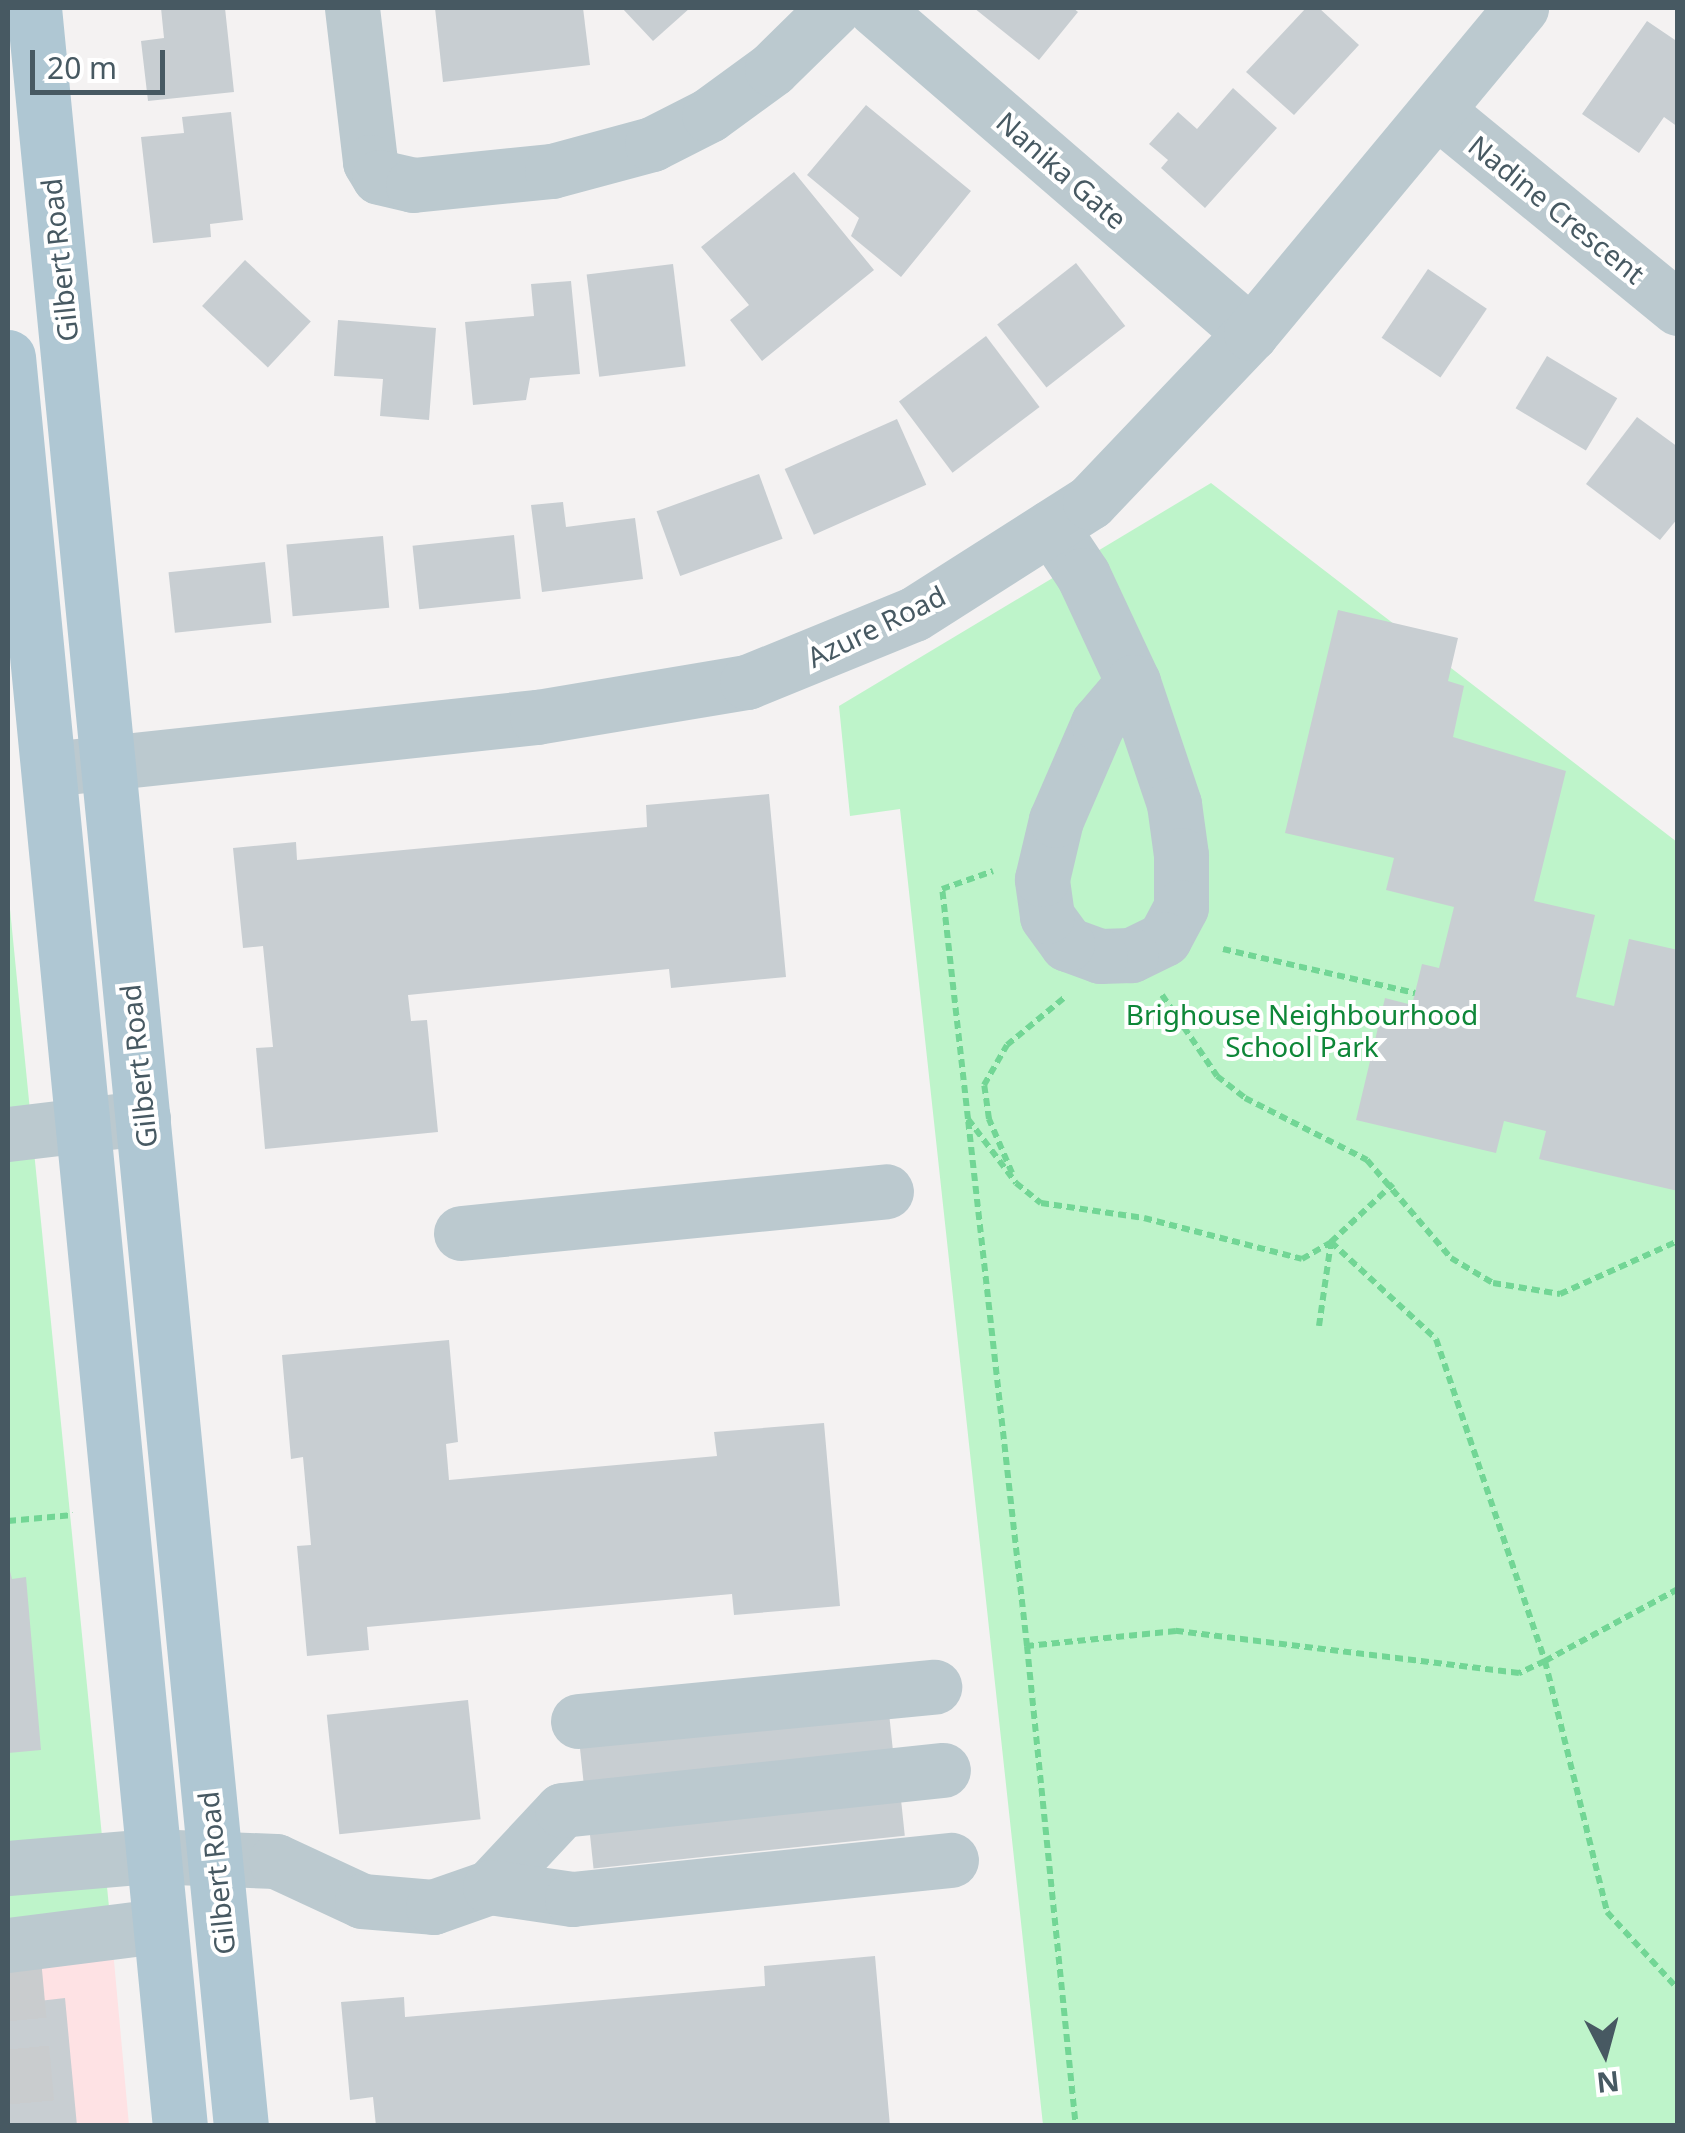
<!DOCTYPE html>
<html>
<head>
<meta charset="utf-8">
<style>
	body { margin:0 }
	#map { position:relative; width:1685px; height:2133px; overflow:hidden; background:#f4f2f2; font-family:"Noto Sans",sans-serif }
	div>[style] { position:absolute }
	.medical>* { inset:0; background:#fee2e4 }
	.green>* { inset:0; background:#bef4ca }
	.building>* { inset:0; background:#c8ced2; transform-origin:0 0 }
	.minor-tunnel>* { height:55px; margin-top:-27.5px; transform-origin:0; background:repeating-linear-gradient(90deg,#c9ccce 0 55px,transparent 0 83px) }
	.path>* { height:6px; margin-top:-3px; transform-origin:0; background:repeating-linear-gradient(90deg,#72d695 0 8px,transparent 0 13px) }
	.minor>* { height:55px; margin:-27.5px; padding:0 27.5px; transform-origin:27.5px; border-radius:27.5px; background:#bbc9cf }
	.major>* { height:55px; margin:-27.5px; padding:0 27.5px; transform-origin:27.5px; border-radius:27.5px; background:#afc7d3 }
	span { translate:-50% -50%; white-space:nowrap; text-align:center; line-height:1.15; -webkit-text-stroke:8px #fff; paint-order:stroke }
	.street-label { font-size:28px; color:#475962 }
	.park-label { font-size:28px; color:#0e8738 }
	.frame { position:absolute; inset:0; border:10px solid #475962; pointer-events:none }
	.north { position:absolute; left:1555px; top:2003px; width:100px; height:100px; -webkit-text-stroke:8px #fff; paint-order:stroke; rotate:174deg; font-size:28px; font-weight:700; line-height:40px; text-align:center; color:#475962 }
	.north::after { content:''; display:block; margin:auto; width:35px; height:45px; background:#475962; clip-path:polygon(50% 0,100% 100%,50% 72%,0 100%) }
	.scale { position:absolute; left:30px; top:50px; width:135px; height:45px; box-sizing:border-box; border:5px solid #475962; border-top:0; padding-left:12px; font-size:30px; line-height:35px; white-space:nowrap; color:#475962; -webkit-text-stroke:8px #fff; paint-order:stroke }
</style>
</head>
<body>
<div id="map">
	<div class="medical">
		<div style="clip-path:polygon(110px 1917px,129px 2125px,8px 2125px,8px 1928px)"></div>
	</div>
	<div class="green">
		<div style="clip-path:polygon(1211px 483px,1677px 842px,1677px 2125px,1043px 2125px,900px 809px,850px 816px,839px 706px)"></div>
		<div style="clip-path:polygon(8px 889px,110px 1917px,8px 1928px)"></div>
	</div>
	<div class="building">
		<div style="clip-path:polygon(161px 8px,225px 8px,234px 92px,148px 101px,141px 41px,164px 38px)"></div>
		<div style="clip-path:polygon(435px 8px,583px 8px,590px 65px,443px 82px)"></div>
		<div style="clip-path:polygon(622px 8px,690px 8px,653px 41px)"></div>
		<div style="clip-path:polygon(974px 8px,1073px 8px,1078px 12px,1039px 60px)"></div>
		<div style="clip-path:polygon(1306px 8px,1319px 8px,1359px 45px,1294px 115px,1246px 72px)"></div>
		<div style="clip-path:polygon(1647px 21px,1678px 42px,1678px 127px,1664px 117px,1639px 153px,1582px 114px)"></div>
		<div style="clip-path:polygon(1233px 88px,1277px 128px,1205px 208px,1161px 168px,1168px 160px,1149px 144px,1178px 112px,1197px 129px)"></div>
		<div style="clip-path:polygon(866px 105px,971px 191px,901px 277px,851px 236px,859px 218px,807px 175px)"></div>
		<div style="clip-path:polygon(231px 112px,243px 220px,210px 224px,211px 237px,153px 243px,141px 137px,184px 133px,182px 117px)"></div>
		<div style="clip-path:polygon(794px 172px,874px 270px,762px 361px,730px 320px,749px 305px,701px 247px)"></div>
		<div style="left:245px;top:260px;width:90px;height:63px;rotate:43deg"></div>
		<div style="left:1076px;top:263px;width:80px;height:100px;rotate:52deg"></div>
		<div style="left:673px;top:264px;width:103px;height:87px;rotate:83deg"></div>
		<div style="left:1428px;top:269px;width:71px;height:83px;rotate:34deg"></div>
		<div style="clip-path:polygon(571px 281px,580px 374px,530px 378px,526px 400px,473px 405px,465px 322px,534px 316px,531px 284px)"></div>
		<div style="clip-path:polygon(338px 320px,436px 328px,429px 420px,380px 416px,383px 379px,334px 376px)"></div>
		<div style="left:986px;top:336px;width:89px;height:109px;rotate:53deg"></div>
		<div style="left:1547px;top:356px;width:82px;height:61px;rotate:31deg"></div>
		<div style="clip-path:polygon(1637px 417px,1678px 447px,1678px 518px,1660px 540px,1586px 484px)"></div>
		<div style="left:897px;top:419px;width:72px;height:123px;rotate:66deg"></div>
		<div style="left:759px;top:474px;width:69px;height:109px;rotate:70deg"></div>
		<div style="clip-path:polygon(563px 502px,566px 527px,635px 518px,643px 579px,542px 592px,531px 505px)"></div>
		<div style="left:514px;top:535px;width:64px;height:102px;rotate:84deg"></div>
		<div style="left:383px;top:536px;width:72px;height:97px;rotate:85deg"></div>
		<div style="left:265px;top:562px;width:61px;height:97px;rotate:84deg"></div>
		<div style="clip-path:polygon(1338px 610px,1458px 638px,1448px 681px,1464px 686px,1453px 737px,1566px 771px,1534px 901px,1595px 915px,1576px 997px,1614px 1006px,1629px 939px,1678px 950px,1678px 1191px,1539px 1159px,1546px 1131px,1504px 1121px,1496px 1153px,1356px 1120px,1385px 998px,1412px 1005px,1422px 964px,1439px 968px,1454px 907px,1386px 890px,1394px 858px,1285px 833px)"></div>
		<div style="clip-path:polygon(769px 794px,786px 977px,671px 988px,669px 969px,408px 995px,411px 1021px,427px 1020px,438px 1132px,265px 1149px,256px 1048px,273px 1047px,263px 946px,243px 948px,233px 848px,296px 842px,297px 860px,647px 827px,646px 805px)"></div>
		<div style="clip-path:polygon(449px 1340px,458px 1442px,446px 1444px,449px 1480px,717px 1456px,714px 1432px,824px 1423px,840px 1606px,734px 1615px,732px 1594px,367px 1627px,369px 1650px,307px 1656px,297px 1546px,311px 1545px,303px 1457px,291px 1459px,282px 1355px)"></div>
		<div style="clip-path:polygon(8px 1563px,12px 1579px,26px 1577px,41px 1750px,8px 1753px)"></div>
		<div style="left:468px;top:1700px;width:120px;height:142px;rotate:84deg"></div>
		<div style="left:889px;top:1713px;width:38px;height:311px;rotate:84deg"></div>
		<div style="left:900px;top:1790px;width:46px;height:313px;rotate:84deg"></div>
		<div style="clip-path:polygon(875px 1956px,890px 2126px,376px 2126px,373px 2097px,350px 2100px,341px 2002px,404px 1997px,405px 2017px,765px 1986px,764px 1966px)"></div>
		<div style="clip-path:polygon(35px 1964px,39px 2001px,65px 1998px,77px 2126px,8px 2126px,8px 1966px)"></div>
	</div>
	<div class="minor-tunnel">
		<div style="left:14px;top:1965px;width:162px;rotate:84.7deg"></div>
	</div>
	<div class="path">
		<div style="left:1223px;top:949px;width:197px;rotate:12.9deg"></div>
		<div style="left:1162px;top:995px;width:98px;rotate:55.8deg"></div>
		<div style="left:1217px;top:1076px;width:36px;rotate:38deg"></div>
		<div style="left:1245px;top:1098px;width:137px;rotate:26.9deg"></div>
		<div style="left:1367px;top:1160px;width:129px;rotate:49.4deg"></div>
		<div style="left:1451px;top:1258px;width:49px;rotate:30.8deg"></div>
		<div style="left:1493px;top:1283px;width:68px;rotate:9.3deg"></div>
		<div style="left:1560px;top:1294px;width:129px;rotate:-24.2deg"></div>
		<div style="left:968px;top:1119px;width:80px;rotate:53.1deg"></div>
		<div style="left:1016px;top:1183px;width:32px;rotate:39deg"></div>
		<div style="left:1041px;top:1203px;width:104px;rotate:8.3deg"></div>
		<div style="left:1144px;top:1218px;width:163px;rotate:14.5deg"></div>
		<div style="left:1302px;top:1259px;width:34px;rotate:-30deg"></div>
		<div style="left:1331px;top:1242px;width:143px;rotate:42.7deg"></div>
		<div style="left:1436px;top:1339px;width:340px;rotate:71.3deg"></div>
		<div style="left:1545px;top:1661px;width:29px;rotate:155deg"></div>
		<div style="left:1519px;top:1673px;width:346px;rotate:-173deg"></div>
		<div style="left:1176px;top:1631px;width:150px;rotate:174.3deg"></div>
		<div style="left:1027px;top:1646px;width:530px;rotate:-96.39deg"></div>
		<div style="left:968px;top:1119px;width:231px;rotate:-96.4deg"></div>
		<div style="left:942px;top:889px;width:54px;rotate:-19.4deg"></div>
		<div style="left:1012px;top:1173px;width:59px;rotate:-113.1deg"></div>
		<div style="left:989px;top:1119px;width:34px;rotate:-98deg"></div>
		<div style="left:984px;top:1085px;width:46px;rotate:-60.1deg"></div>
		<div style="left:1007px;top:1045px;width:75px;rotate:-39.6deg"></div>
		<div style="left:1319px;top:1326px;width:85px;rotate:-81.9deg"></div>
		<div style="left:1331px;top:1242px;width:85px;rotate:-43.1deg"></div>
		<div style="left:8px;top:1521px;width:65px;rotate:-5.3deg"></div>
		<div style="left:1678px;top:1589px;width:151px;rotate:151.6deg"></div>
		<div style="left:1545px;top:1661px;width:259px;rotate:76.1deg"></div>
		<div style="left:1607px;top:1912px;width:105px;rotate:47.3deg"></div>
		<div style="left:1027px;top:1646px;width:482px;rotate:84.2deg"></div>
	</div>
	<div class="minor">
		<div style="left:352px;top:8px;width:155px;rotate:83.3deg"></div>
		<div style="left:370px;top:162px;width:17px;rotate:59deg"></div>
		<div style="left:379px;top:177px;width:35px;rotate:13deg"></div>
		<div style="left:413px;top:185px;width:140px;rotate:-5.8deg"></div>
		<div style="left:552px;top:171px;width:104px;rotate:-15.1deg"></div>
		<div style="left:652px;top:144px;width:64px;rotate:-27deg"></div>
		<div style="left:709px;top:115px;width:78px;rotate:-36.1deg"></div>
		<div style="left:772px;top:69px;width:87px;rotate:-44.5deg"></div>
		<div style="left:874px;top:8px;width:498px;rotate:40.8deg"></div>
		<div style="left:1437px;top:111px;width:311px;rotate:39.3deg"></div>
		<div style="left:1051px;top:527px;width:58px;rotate:56.3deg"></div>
		<div style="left:1083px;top:575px;width:118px;rotate:65deg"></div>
		<div style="left:1133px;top:682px;width:129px;rotate:71.4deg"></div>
		<div style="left:1174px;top:804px;width:51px;rotate:82.2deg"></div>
		<div style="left:1181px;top:855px;width:52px;rotate:90deg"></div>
		<div style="left:1181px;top:907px;width:36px;rotate:118deg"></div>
		<div style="left:1164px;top:939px;width:37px;rotate:154deg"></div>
		<div style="left:1131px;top:955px;width:31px;rotate:178deg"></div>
		<div style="left:1100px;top:956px;width:35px;rotate:-160deg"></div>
		<div style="left:1067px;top:944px;width:34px;rotate:-126deg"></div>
		<div style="left:1047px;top:916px;width:37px;rotate:-98deg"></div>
		<div style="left:1042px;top:879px;width:61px;rotate:-76.7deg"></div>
		<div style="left:1056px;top:820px;width:106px;rotate:-66.6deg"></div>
		<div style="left:1098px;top:723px;width:54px;rotate:-49.5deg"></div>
		<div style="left:49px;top:769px;width:491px;rotate:-6.1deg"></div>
		<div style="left:537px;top:717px;width:213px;rotate:-9.5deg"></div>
		<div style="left:747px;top:682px;width:180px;rotate:-22.2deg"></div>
		<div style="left:914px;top:614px;width:209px;rotate:-32.5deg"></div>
		<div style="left:1090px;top:502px;width:233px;rotate:-46.4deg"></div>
		<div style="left:1251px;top:333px;width:423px;rotate:-50.3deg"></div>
		<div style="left:8px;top:1134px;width:136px;rotate:-6.8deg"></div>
		<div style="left:461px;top:1233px;width:427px;rotate:-5.6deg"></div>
		<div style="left:578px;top:1721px;width:358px;rotate:-5.5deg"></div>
		<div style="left:8px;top:1868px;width:144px;rotate:-4.8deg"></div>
		<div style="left:151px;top:1856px;width:125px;rotate:2.3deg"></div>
		<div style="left:276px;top:1861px;width:95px;rotate:24.9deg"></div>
		<div style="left:362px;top:1901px;width:71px;rotate:4.8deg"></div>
		<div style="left:433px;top:1907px;width:60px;rotate:-19.3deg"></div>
		<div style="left:490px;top:1887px;width:105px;rotate:-46.9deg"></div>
		<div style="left:562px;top:1810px;width:383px;rotate:-6deg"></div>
		<div style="left:490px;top:1887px;width:83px;rotate:8.3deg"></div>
		<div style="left:572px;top:1899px;width:381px;rotate:-5.9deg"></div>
		<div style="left:8px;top:1945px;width:151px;rotate:-7.2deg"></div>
	</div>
	<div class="major">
		<div style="left:34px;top:8px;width:2128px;rotate:84.42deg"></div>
		<div style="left:8px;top:357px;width:1777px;rotate:84.45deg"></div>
	</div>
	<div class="street-label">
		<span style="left:1062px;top:170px;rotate:41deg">Nanika Gate</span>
		<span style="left:1557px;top:209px;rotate:39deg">Nadine Crescent</span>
		<span style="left:59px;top:260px;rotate:-96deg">Gilbert Road</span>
		<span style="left:876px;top:626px;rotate:-26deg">Azure Road</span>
		<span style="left:138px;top:1066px;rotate:-96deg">Gilbert Road</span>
		<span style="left:216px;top:1873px;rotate:-96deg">Gilbert Road</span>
	</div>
	<div class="park-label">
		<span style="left:1302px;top:1030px">Brighouse Neighbourhood<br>School Park</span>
	</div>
	<div class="frame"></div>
	<div class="north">N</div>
	<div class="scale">20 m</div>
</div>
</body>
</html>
